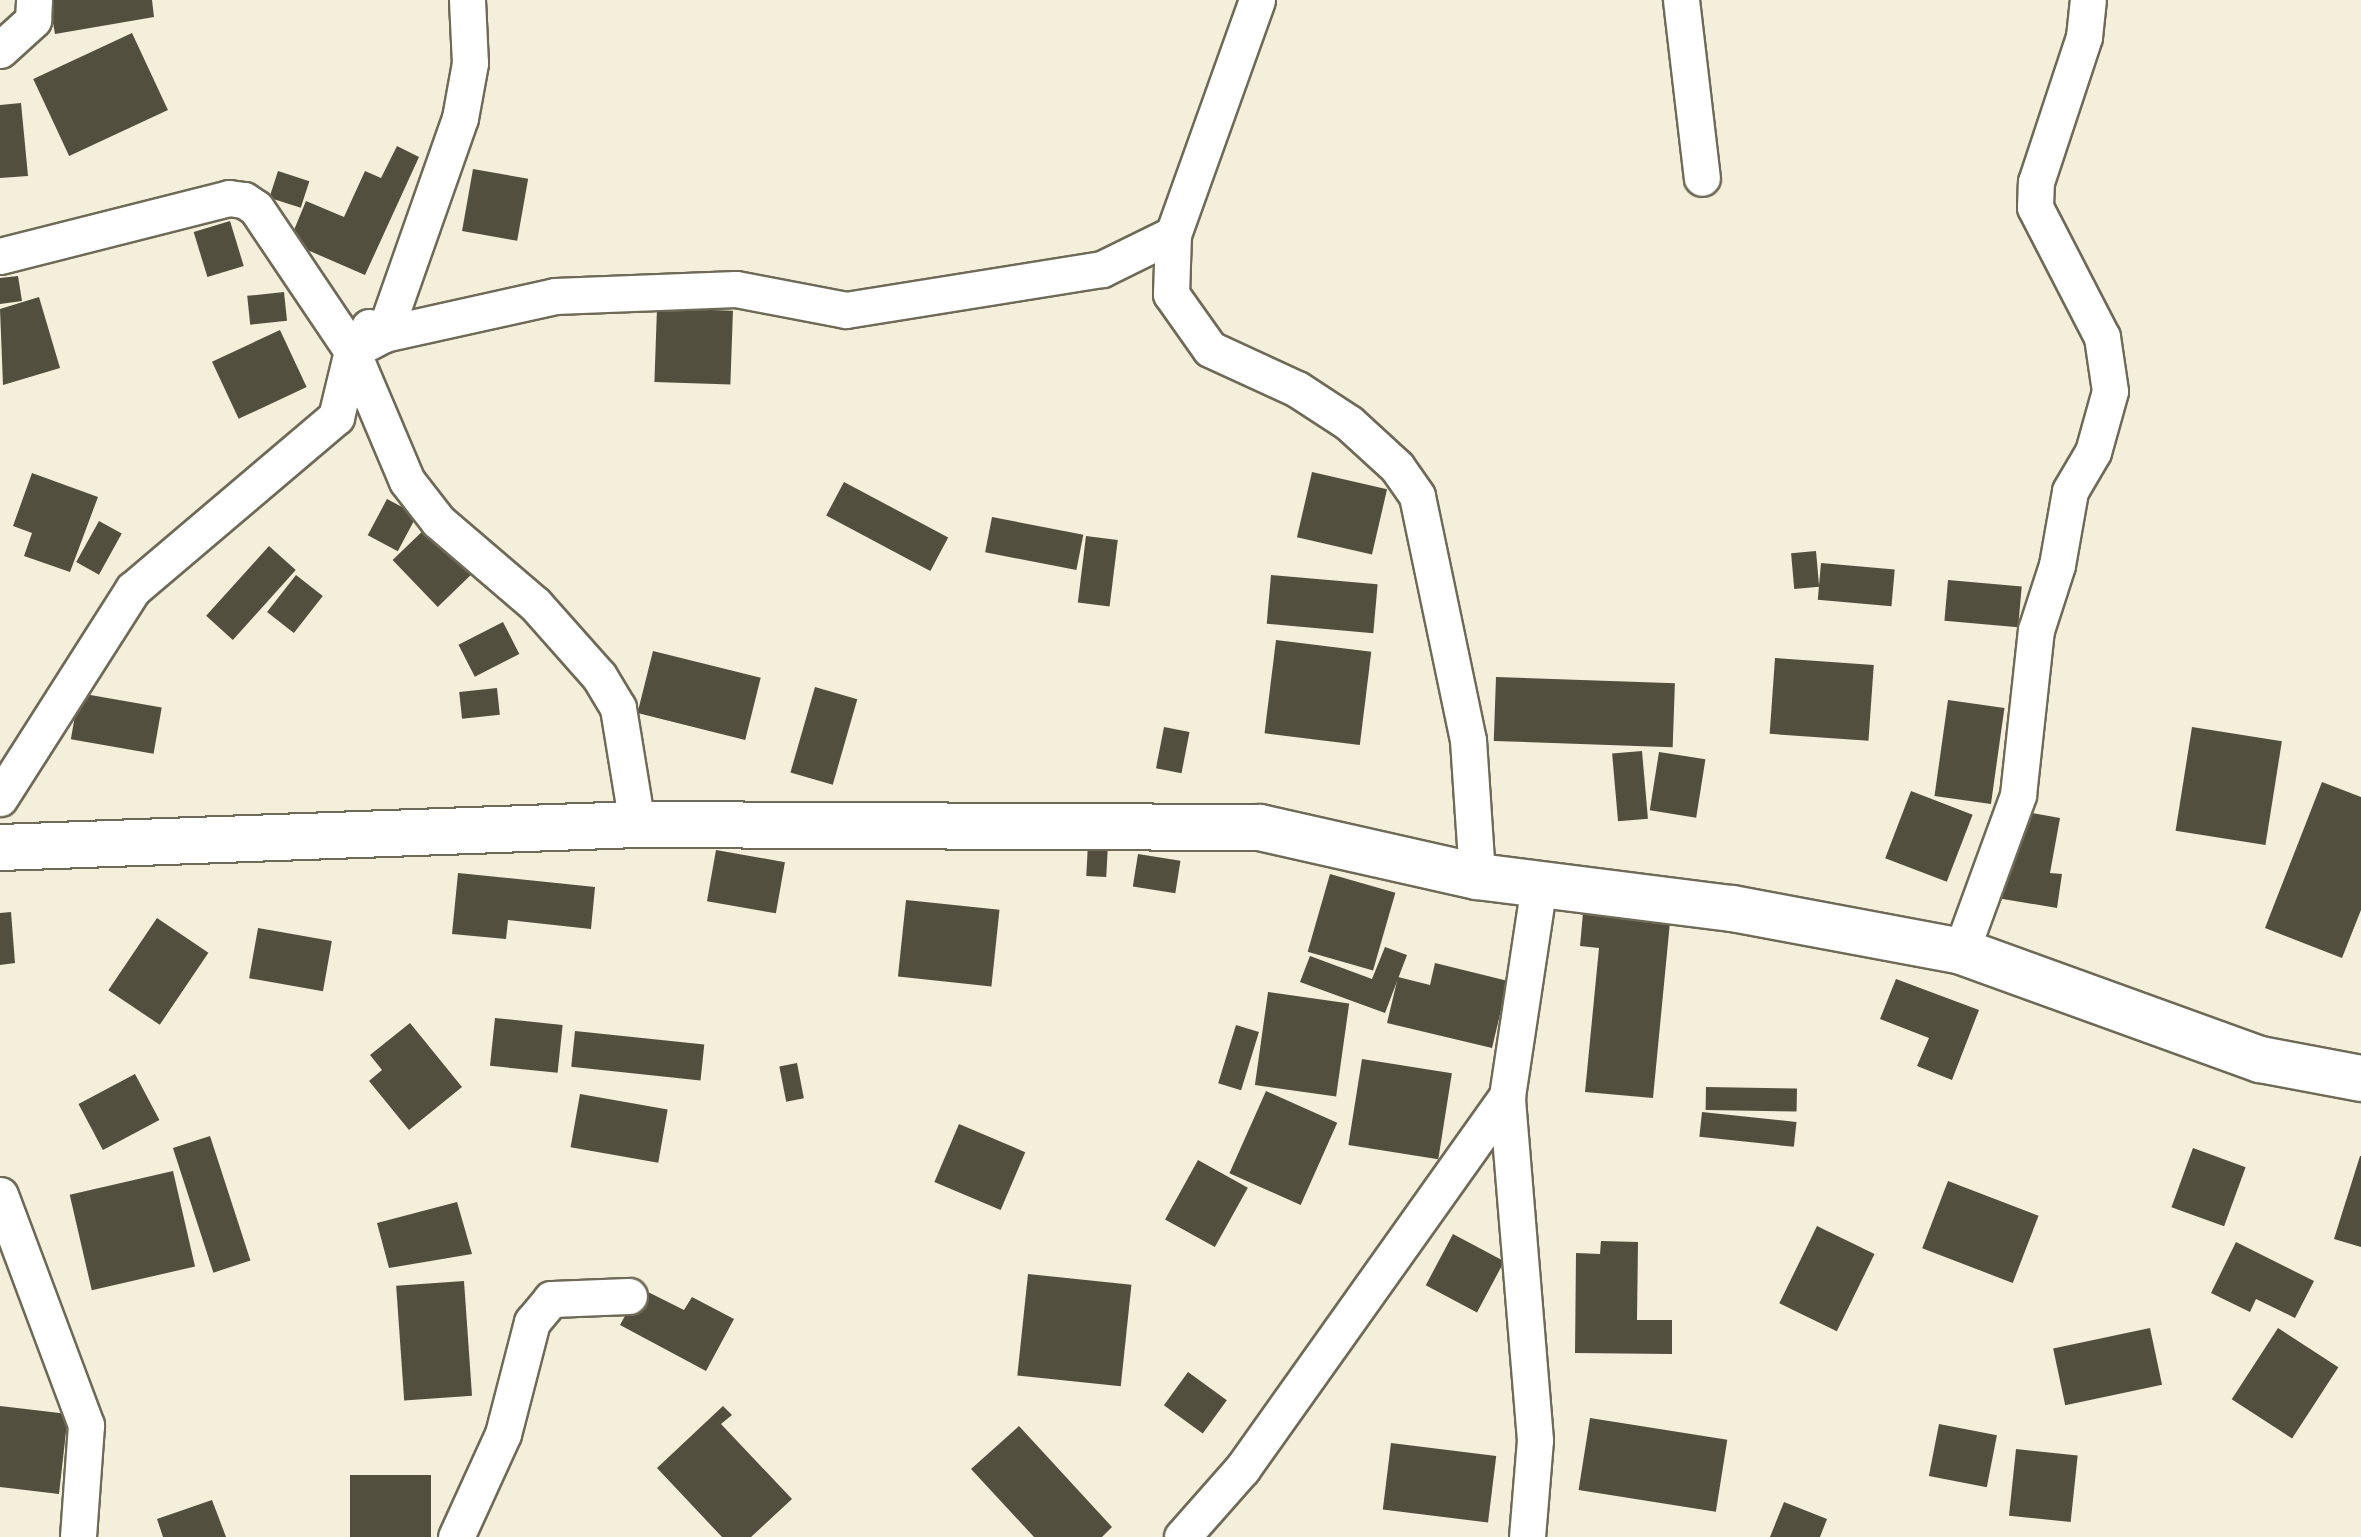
<!DOCTYPE html>
<html>
<head>
<meta charset="utf-8">
<style>
	body { margin:0 }
	#map { position:relative; width:2361px; height:1537px; overflow:hidden; background:#f3efdb; font-family:Roboto,sans-serif }
	div>[style] { position:absolute }
	.building>* { inset:0; background:#534f3e; transform-origin:0 0 }
	.roads { filter:drop-shadow(2px 0 #6e6a58) drop-shadow(-2px 0 #6e6a58) drop-shadow(0 2px #6e6a58) drop-shadow(0 -2px #6e6a58) }
	.minor>* { height:35px; margin:-17.5px; padding:0 17.5px; transform-origin:17.5px; border-radius:17.5px; background:#fff }
	.tertiary>* { height:45px; margin:-22.5px; padding:0 22.5px; transform-origin:22.5px; border-radius:22.5px; background:#fff }
	span { translate:-50% -50%; white-space:nowrap; text-align:center; line-height:1.15; -webkit-text-stroke:10px #f3efdb; paint-order:stroke }
</style>
</head>
<body>
<div id="map">
	<div class="building">
		<div style="clip-path:polygon(49px 0,152px 0,154px 17px,55px 34px)"></div>
		<div style="left:132px;top:33px;width:85px;height:109px;rotate:65deg"></div>
		<div style="clip-path:polygon(21px 103px,28px 176px,0 178px,0 105px)"></div>
		<div style="clip-path:polygon(397px 146px,419px 157px,365px 275px,289px 242px,306px 201px,344px 217px,365px 171px,381px 178px)"></div>
		<div style="left:473px;top:169px;width:56px;height:63px;rotate:10deg"></div>
		<div style="left:278px;top:171px;width:33px;height:28px;rotate:18deg"></div>
		<div style="left:230px;top:221px;width:47px;height:38px;rotate:73deg"></div>
		<div style="clip-path:polygon(18px 276px,22px 301px,0 304px,0 278px)"></div>
		<div style="left:284px;top:292px;width:29px;height:37px;rotate:84deg"></div>
		<div style="clip-path:polygon(39px 297px,60px 368px,3px 385px,0 309px)"></div>
		<div style="left:657px;top:308px;width:76px;height:74px;rotate:2deg"></div>
		<div style="left:280px;top:330px;width:63px;height:75px;rotate:65deg"></div>
		<div style="left:1312px;top:472px;width:77px;height:67px;rotate:13deg"></div>
		<div style="clip-path:polygon(32px 473px,98px 497px,70px 572px,24px 556px,32px 533px,13px 526px)"></div>
		<div style="left:844px;top:482px;width:118px;height:38px;rotate:28deg"></div>
		<div style="left:387px;top:499px;width:34px;height:41px;rotate:28deg"></div>
		<div style="left:992px;top:517px;width:93px;height:36px;rotate:11deg"></div>
		<div style="left:99px;top:521px;width:26px;height:47px;rotate:29deg"></div>
		<div style="left:430px;top:524px;width:65px;height:52px;rotate:46deg"></div>
		<div style="left:1086px;top:536px;width:32px;height:67px;rotate:7deg"></div>
		<div style="left:269px;top:546px;width:36px;height:94px;rotate:42deg"></div>
		<div style="left:1816px;top:551px;width:36px;height:25px;rotate:85deg"></div>
		<div style="left:1821px;top:563px;width:74px;height:37px;rotate:5deg"></div>
		<div style="left:296px;top:575px;width:34px;height:47px;rotate:38deg"></div>
		<div style="left:1271px;top:575px;width:107px;height:49px;rotate:5deg"></div>
		<div style="left:1948px;top:580px;width:74px;height:41px;rotate:5deg"></div>
		<div style="left:503px;top:622px;width:36px;height:50px;rotate:63deg"></div>
		<div style="left:1276px;top:640px;width:96px;height:94px;rotate:7deg"></div>
		<div style="left:653px;top:651px;width:111px;height:64px;rotate:14deg"></div>
		<div style="left:1775px;top:658px;width:99px;height:76px;rotate:4deg"></div>
		<div style="left:1496px;top:677px;width:179px;height:64px;rotate:2deg"></div>
		<div style="left:815px;top:687px;width:44px;height:89px;rotate:16deg"></div>
		<div style="left:497px;top:688px;width:27px;height:38px;rotate:84deg"></div>
		<div style="left:79px;top:693px;width:84px;height:47px;rotate:10deg"></div>
		<div style="left:1948px;top:700px;width:57px;height:97px;rotate:8deg"></div>
		<div style="left:1164px;top:727px;width:26px;height:42px;rotate:11deg"></div>
		<div style="left:2192px;top:727px;width:91px;height:105px;rotate:9deg"></div>
		<div style="left:1642px;top:751px;width:68px;height:30px;rotate:85deg"></div>
		<div style="left:1659px;top:752px;width:47px;height:59px;rotate:9deg"></div>
		<div style="clip-path:polygon(2322px 782px,2361px 797px,2361px 910px,2342px 958px,2265px 928px)"></div>
		<div style="left:1911px;top:791px;width:66px;height:72px;rotate:21deg"></div>
		<div style="clip-path:polygon(2020px 811px,2060px 818px,2050px 873px,2062px 874px,2057px 908px,1991px 897px,1997px 866px,2010px 868px)"></div>
		<div style="left:1088px;top:843px;width:20px;height:33px;rotate:3deg"></div>
		<div style="left:716px;top:850px;width:70px;height:52px;rotate:10deg"></div>
		<div style="left:1138px;top:854px;width:43px;height:33px;rotate:9deg"></div>
		<div style="clip-path:polygon(458px 873px,595px 887px,591px 929px,508px 920px,506px 939px,452px 934px)"></div>
		<div style="left:1330px;top:874px;width:68px;height:81px;rotate:16deg"></div>
		<div style="left:906px;top:900px;width:94px;height:77px;rotate:6deg"></div>
		<div style="clip-path:polygon(11px 912px,15px 963px,0 965px,0 913px)"></div>
		<div style="clip-path:polygon(1583px 913px,1670px 922px,1653px 1098px,1585px 1092px,1599px 948px,1580px 946px)"></div>
		<div style="left:157px;top:918px;width:62px;height:87px;rotate:34deg"></div>
		<div style="left:258px;top:928px;width:75px;height:51px;rotate:10deg"></div>
		<div style="clip-path:polygon(1385px 947px,1407px 955px,1385px 1013px,1300px 982px,1310px 956px,1372px 979px)"></div>
		<div style="clip-path:polygon(1435px 963px,1508px 981px,1492px 1048px,1387px 1023px,1398px 977px,1430px 985px)"></div>
		<div style="clip-path:polygon(1896px 979px,1979px 1010px,1952px 1080px,1917px 1066px,1929px 1038px,1880px 1019px)"></div>
		<div style="left:1268px;top:992px;width:82px;height:94px;rotate:8deg"></div>
		<div style="left:495px;top:1018px;width:68px;height:48px;rotate:6deg"></div>
		<div style="clip-path:polygon(410px 1023px,462px 1087px,409px 1130px,369px 1081px,382px 1070px,370px 1055px)"></div>
		<div style="left:1236px;top:1025px;width:24px;height:61px;rotate:17deg"></div>
		<div style="left:575px;top:1031px;width:130px;height:36px;rotate:6deg"></div>
		<div style="left:1362px;top:1059px;width:91px;height:87px;rotate:9deg"></div>
		<div style="left:797px;top:1063px;width:36px;height:18px;rotate:79deg"></div>
		<div style="left:135px;top:1074px;width:52px;height:64px;rotate:62deg"></div>
		<div style="left:1706px;top:1087px;width:91px;height:23px;rotate:1deg"></div>
		<div style="left:1266px;top:1091px;width:78px;height:90px;rotate:24deg"></div>
		<div style="left:580px;top:1094px;width:89px;height:54px;rotate:10deg"></div>
		<div style="left:1702px;top:1112px;width:95px;height:25px;rotate:6deg"></div>
		<div style="left:959px;top:1124px;width:72px;height:63px;rotate:23deg"></div>
		<div style="left:210px;top:1136px;width:131px;height:39px;rotate:72deg"></div>
		<div style="left:2193px;top:1148px;width:56px;height:63px;rotate:20deg"></div>
		<div style="clip-path:polygon(2360px 1156px,2361px 1156px,2361px 1247px,2334px 1239px)"></div>
		<div style="left:1198px;top:1160px;width:57px;height:68px;rotate:29deg"></div>
		<div style="left:173px;top:1171px;width:98px;height:106px;rotate:77deg"></div>
		<div style="left:1948px;top:1181px;width:97px;height:72px;rotate:21deg"></div>
		<div style="clip-path:polygon(457px 1202px,472px 1254px,389px 1268px,377px 1223px)"></div>
		<div style="left:1817px;top:1226px;width:64px;height:86px;rotate:26deg"></div>
		<div style="left:1453px;top:1234px;width:58px;height:58px;rotate:28deg"></div>
		<div style="clip-path:polygon(1601px 1241px,1638px 1242px,1637px 1320px,1672px 1320px,1672px 1354px,1575px 1353px,1576px 1253px,1600px 1254px)"></div>
		<div style="clip-path:polygon(2236px 1242px,2314px 1281px,2295px 1318px,2256px 1299px,2250px 1312px,2211px 1293px)"></div>
		<div style="left:1028px;top:1274px;width:104px;height:102px;rotate:6deg"></div>
		<div style="left:464px;top:1281px;width:115px;height:68px;rotate:86deg"></div>
		<div style="clip-path:polygon(640px 1288px,684px 1310px,692px 1297px,734px 1319px,706px 1371px,620px 1325px)"></div>
		<div style="left:2150px;top:1328px;width:58px;height:99px;rotate:78deg"></div>
		<div style="left:2278px;top:1328px;width:72px;height:85px;rotate:33deg"></div>
		<div style="left:1188px;top:1372px;width:48px;height:41px;rotate:36deg"></div>
		<div style="clip-path:polygon(0 1406px,68px 1414px,59px 1494px,0 1487px)"></div>
		<div style="clip-path:polygon(723px 1406px,732px 1415px,721px 1424px,792px 1499px,751px 1537px,722px 1537px,657px 1468px)"></div>
		<div style="left:1590px;top:1418px;width:139px;height:73px;rotate:9deg"></div>
		<div style="left:1939px;top:1424px;width:59px;height:53px;rotate:11deg"></div>
		<div style="clip-path:polygon(1019px 1426px,1112px 1527px,1102px 1537px,1034px 1537px,971px 1469px)"></div>
		<div style="left:1391px;top:1443px;width:106px;height:67px;rotate:7deg"></div>
		<div style="left:2016px;top:1449px;width:62px;height:67px;rotate:6deg"></div>
		<div style="left:350px;top:1475px;width:81px;height:62px"></div>
		<div style="clip-path:polygon(212px 1500px,226px 1537px,163px 1537px,157px 1519px)"></div>
		<div style="clip-path:polygon(1784px 1502px,1827px 1519px,1820px 1537px,1770px 1537px)"></div>
	</div>
	<div class="roads">
		<div class="minor">
			<div style="left:467px;top:0;width:63px;rotate:87.3deg"></div>
			<div style="left:470px;top:63px;width:56px;rotate:100.3deg"></div>
			<div style="left:460px;top:118px;width:229px;rotate:109.4deg"></div>
			<div style="left:384px;top:334px;width:36px;rotate:152deg"></div>
			<div style="left:352px;top:351px;width:141px;rotate:67.1deg"></div>
			<div style="left:407px;top:481px;width:51px;rotate:52.2deg"></div>
			<div style="left:438px;top:521px;width:128px;rotate:40.6deg"></div>
			<div style="left:535px;top:604px;width:96px;rotate:48.4deg"></div>
			<div style="left:599px;top:676px;width:37px;rotate:59deg"></div>
			<div style="left:618px;top:708px;width:118px;rotate:80.7deg"></div>
			<div style="left:1257px;top:0;width:249px;rotate:109.7deg"></div>
			<div style="left:1173px;top:234px;width:60px;rotate:91.9deg"></div>
			<div style="left:1171px;top:294px;width:67px;rotate:54.7deg"></div>
			<div style="left:1210px;top:349px;width:96px;rotate:24.7deg"></div>
			<div style="left:1297px;top:389px;width:62px;rotate:33.2deg"></div>
			<div style="left:1349px;top:423px;width:65px;rotate:42.5deg"></div>
			<div style="left:1397px;top:467px;width:35px;rotate:55deg"></div>
			<div style="left:1417px;top:496px;width:249px;rotate:78.2deg"></div>
			<div style="left:1468px;top:740px;width:136px;rotate:86.2deg"></div>
			<div style="left:1681px;top:0;width:179px;rotate:83.3deg"></div>
			<div style="left:0;top:50px;width:45px;rotate:-42.3deg"></div>
			<div style="left:33px;top:20px;width:20px;rotate:-87deg"></div>
			<div style="left:0;top:256px;width:236px;rotate:-14.2deg"></div>
			<div style="left:229px;top:198px;width:15px;rotate:8deg"></div>
			<div style="left:244px;top:200px;width:14px;rotate:34deg"></div>
			<div style="left:256px;top:208px;width:172px;rotate:56.1deg"></div>
			<div style="left:352px;top:351px;width:68px;rotate:103.6deg"></div>
			<div style="left:336px;top:417px;width:266px;rotate:139.7deg"></div>
			<div style="left:133px;top:589px;width:248px;rotate:122.5deg"></div>
			<div style="left:369px;top:327px;width:17px;rotate:25deg"></div>
			<div style="left:384px;top:334px;width:175px;rotate:-12.5deg"></div>
			<div style="left:555px;top:296px;width:181px;rotate:-2.2deg"></div>
			<div style="left:736px;top:289px;width:112px;rotate:10.8deg"></div>
			<div style="left:846px;top:310px;width:259px;rotate:-9.1deg"></div>
			<div style="left:1102px;top:269px;width:79px;rotate:-26.2deg"></div>
			<div style="left:1961px;top:951px;width:166px;rotate:-69.9deg"></div>
			<div style="left:2018px;top:795px;width:166px;rotate:-83.8deg"></div>
			<div style="left:2036px;top:630px;width:68px;rotate:-72.1deg"></div>
			<div style="left:2057px;top:565px;width:75px;rotate:-80deg"></div>
			<div style="left:2070px;top:491px;width:45px;rotate:-59.5deg"></div>
			<div style="left:2093px;top:452px;width:63px;rotate:-74.4deg"></div>
			<div style="left:2110px;top:391px;width:55px;rotate:-98.4deg"></div>
			<div style="left:2102px;top:337px;width:146px;rotate:-117.3deg"></div>
			<div style="left:2035px;top:207px;width:25px;rotate:-88deg"></div>
			<div style="left:2036px;top:182px;width:153px;rotate:-71.7deg"></div>
			<div style="left:2084px;top:37px;width:37px;rotate:-84deg"></div>
			<div style="left:0;top:1195px;width:246px;rotate:69.5deg"></div>
			<div style="left:86px;top:1425px;width:112px;rotate:94.1deg"></div>
			<div style="left:456px;top:1537px;width:113px;rotate:-65.5deg"></div>
			<div style="left:503px;top:1434px;width:116px;rotate:-75.5deg"></div>
			<div style="left:532px;top:1322px;width:30px;rotate:-50deg"></div>
			<div style="left:551px;top:1299px;width:78px;rotate:-2.2deg"></div>
			<div style="left:1182px;top:1537px;width:91px;rotate:-48.6deg"></div>
			<div style="left:1242px;top:1469px;width:458px;rotate:-54.6deg"></div>
			<div style="left:1527px;top:1537px;width:97px;rotate:-85.3deg"></div>
			<div style="left:1535px;top:1440px;width:345px;rotate:-94.7deg"></div>
			<div style="left:1507px;top:1096px;width:214px;rotate:-81.4deg"></div>
		</div>
		<div class="tertiary">
			<div style="left:0;top:847px;width:637px;rotate:-2.07deg"></div>
			<div style="left:637px;top:824px;width:622px;rotate:0.28deg"></div>
			<div style="left:1259px;top:827px;width:223px;rotate:12.7deg"></div>
			<div style="left:1477px;top:876px;width:257px;rotate:7.2deg"></div>
			<div style="left:1732px;top:908px;width:233px;rotate:10.6deg"></div>
			<div style="left:1961px;top:951px;width:318px;rotate:19.9deg"></div>
			<div style="left:2260px;top:1059px;width:103px;rotate:10.7deg"></div>
		</div>
	</div>
</div>
</body>
</html>
